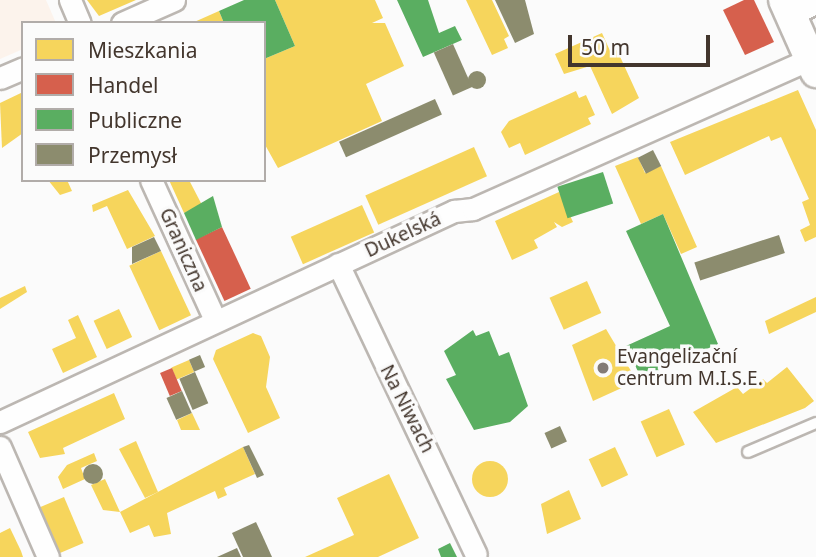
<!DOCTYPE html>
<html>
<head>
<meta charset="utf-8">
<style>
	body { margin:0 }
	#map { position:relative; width:816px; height:557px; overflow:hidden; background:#fbfbfb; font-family:"Noto Sans",sans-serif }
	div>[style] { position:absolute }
	.built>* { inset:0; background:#fcf3ec }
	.homes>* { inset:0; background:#f6d55c; transform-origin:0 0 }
	.round { border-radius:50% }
	.shops>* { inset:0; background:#d6604d; transform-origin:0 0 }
	.public>* { inset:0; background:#5aae61; transform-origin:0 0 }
	.industry>* { inset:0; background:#8c8c6e; transform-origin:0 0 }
	.roads { filter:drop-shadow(2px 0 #bcb7b2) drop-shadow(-2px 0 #bcb7b2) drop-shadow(0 2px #bcb7b2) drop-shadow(0 -2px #bcb7b2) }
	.lane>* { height:10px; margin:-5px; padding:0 5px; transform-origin:5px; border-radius:5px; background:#fefefe }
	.street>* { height:21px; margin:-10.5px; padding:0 10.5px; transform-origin:10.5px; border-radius:10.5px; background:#fefefe }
	.secondary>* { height:30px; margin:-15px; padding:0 15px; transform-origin:15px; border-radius:15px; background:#fefefe }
	.dots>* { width:19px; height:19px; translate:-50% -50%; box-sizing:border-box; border:4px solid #fbfbfb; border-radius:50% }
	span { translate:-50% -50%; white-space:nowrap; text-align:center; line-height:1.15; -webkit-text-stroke:7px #fbfbfb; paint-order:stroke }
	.street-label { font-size:19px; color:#43362d }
	.poi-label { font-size:19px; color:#43362d }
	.left { translate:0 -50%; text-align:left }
	.legend { position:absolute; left:21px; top:21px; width:245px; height:161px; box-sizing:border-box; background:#fbfbfb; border:2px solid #b1aca9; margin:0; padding:9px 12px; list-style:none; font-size:21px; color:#43362d }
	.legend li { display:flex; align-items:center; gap:14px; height:35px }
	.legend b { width:35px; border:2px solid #b1aca9 }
	.scale { position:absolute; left:568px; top:35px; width:142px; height:32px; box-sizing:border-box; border:4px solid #43362d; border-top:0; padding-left:9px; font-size:21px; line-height:24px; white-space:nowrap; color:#43362d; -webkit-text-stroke:5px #fbfbfb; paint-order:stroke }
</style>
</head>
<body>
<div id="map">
	<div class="built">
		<div style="clip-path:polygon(0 0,46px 0,56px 23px,23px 23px,23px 49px,0 59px)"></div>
	</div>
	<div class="homes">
		<div style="clip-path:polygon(87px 0,136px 0,99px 16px)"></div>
		<div style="clip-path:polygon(275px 0,375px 0,383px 18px,372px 23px,385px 23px,404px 66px,366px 84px,382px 121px,278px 168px,264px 143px,264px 59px,295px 46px)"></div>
		<div style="clip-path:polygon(466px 0,492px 0,509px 36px,504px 39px,508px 48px,492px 55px)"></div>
		<div style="clip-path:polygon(219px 11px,224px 23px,192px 23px)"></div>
		<div style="clip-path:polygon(602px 33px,611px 53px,617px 50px,639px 98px,612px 114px,590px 66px,564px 74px,555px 54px)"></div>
		<div style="clip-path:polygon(798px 90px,816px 130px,816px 237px,805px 242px,800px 230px,810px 225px,802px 202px,809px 199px,781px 137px,771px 141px,769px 136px,685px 175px,670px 142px)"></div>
		<div style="clip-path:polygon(576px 91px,579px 98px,586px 95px,595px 115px,588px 118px,591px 124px,525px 155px,520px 143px,509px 148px,501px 132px,509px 121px)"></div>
		<div style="clip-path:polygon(23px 92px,23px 133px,2px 148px,0 103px)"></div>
		<div style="left:474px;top:147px;width:32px;height:119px;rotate:66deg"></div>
		<div style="clip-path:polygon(638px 157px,645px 173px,661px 166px,697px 247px,681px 254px,663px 214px,641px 224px,615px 166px)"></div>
		<div style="clip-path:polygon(48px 180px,67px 180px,72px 191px,60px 195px)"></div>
		<div style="clip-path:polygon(169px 180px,189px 180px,202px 205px,184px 213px)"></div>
		<div style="clip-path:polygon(128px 190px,155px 236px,127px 249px,107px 206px,93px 212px,92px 205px)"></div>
		<div style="clip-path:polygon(559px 192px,573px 222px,562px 227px,554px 222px,557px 227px,534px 240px,538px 248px,512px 260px,495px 221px)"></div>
		<div style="left:362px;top:205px;width:30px;height:78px;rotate:66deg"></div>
		<div style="left:161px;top:251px;width:71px;height:35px;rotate:65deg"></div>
		<div style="left:587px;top:281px;width:35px;height:41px;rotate:66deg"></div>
		<div style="clip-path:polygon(25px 286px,27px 292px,0 309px,0 298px)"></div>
		<div style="clip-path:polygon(816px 297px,816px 312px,769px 334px,765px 321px)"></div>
		<div style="left:119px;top:309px;width:31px;height:28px;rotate:65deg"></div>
		<div style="clip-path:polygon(78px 315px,97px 357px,63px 373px,52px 349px,76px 338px,68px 320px)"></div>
		<div style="clip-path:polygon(606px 329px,637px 381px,593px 401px,572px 345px)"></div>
		<div style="clip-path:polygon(253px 333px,261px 336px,270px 357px,266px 387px,280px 418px,248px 433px,213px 359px,216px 350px)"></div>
		<div style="left:189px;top:360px;width:13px;height:19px;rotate:67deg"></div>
		<div style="clip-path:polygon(787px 367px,814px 401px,805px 408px,716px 443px,693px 412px,737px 387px,743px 394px,763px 379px,767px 383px)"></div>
		<div style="clip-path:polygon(114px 393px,125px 419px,63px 448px,65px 454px,40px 458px,28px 432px)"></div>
		<div style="left:669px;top:409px;width:39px;height:31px;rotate:66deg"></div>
		<div style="clip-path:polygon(192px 413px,200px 430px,181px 430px,177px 420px)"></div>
		<div style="clip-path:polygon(136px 441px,158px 492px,145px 498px,119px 449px)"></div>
		<div style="clip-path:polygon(243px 447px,255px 474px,224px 488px,227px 495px,218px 499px,215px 491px,167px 513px,171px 534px,154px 537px,149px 525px,130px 533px,120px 512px,103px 510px,91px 485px,105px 479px,120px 512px)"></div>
		<div style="left:615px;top:447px;width:31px;height:29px;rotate:65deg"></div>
		<div style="clip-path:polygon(94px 453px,97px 461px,81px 468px,85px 479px,63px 489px,58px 477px,67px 465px)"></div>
		<div class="round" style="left:472px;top:461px;width:36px;height:36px"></div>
		<div style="clip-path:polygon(389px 474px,419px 538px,378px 557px,305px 557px,354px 535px,337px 498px)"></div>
		<div style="clip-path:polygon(569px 490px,581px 519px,547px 534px,541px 504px)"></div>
		<div style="left:64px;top:497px;width:50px;height:30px;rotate:67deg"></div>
		<div style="clip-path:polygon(10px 528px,21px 551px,23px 557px,0 557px,0 533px)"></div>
	</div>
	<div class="shops">
		<div style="clip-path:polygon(744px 0,754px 0,774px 42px,745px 55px,723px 10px)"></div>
		<div style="left:222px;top:227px;width:68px;height:29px;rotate:65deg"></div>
		<div style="left:172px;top:368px;width:25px;height:13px;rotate:67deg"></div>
	</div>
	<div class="public">
		<div style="clip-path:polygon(244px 0,275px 0,295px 46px,264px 59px,264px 23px,224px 23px,219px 11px)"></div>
		<div style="clip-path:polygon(397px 0,428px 0,439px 33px,455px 26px,462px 40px,423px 57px)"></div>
		<div style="left:603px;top:172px;width:33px;height:48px;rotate:72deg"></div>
		<div style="clip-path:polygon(213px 196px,222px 227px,196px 240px,184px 213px)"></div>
		<div style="clip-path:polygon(663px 214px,718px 344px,641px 378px,626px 346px,670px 326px,626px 231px)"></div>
		<div style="clip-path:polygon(473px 330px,476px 336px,489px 331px,499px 356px,509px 352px,528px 406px,510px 422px,474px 430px,446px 379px,456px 375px,444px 351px)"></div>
		<div style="clip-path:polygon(450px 543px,457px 557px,441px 557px,438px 549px)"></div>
	</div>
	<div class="industry">
		<div style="clip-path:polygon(495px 0,525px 0,534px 34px,515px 43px)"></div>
		<div style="left:453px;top:44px;width:47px;height:21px;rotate:66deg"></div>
		<div class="round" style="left:468px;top:71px;width:18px;height:18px"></div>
		<div style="left:435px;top:99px;width:17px;height:105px;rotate:66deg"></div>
		<div style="left:653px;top:150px;width:18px;height:17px;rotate:63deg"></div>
		<div style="left:779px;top:235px;width:19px;height:89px;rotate:72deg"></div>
		<div style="clip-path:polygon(154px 237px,161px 251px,132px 264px,132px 247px)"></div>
		<div style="left:200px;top:355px;width:13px;height:12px;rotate:67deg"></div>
		<div style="left:195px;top:372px;width:34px;height:17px;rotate:67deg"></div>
		<div style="left:182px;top:391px;width:24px;height:17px;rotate:66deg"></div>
		<div style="left:560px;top:426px;width:17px;height:17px;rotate:66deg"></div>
		<div style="clip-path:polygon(249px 445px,264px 475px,257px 478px,243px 447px)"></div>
		<div class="round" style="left:83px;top:464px;width:20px;height:20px"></div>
		<div style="clip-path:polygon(256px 522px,263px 537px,272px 557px,243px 557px,232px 533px)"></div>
		<div style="clip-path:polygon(237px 548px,241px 557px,217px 557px)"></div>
	</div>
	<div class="roads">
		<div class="lane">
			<div style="left:748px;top:452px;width:74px;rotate:-23.1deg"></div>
		</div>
		<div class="street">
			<div style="left:70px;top:0;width:25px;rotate:67deg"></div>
			<div style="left:791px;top:15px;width:28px;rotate:-26deg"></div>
			<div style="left:122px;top:23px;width:57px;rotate:-23.9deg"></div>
			<div style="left:0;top:78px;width:25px;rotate:-23deg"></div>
			<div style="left:151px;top:180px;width:154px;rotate:65.4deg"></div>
			<div style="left:338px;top:264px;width:321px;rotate:64.6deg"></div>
			<div style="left:0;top:422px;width:501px;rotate:-24.93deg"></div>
			<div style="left:454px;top:211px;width:19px;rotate:-6deg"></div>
			<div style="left:473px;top:209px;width:369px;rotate:-24deg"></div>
			<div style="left:0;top:447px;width:120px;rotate:66.4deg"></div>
		</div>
		<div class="secondary">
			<div style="left:784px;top:0;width:79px;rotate:66deg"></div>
		</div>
	</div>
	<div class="dots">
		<div style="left:603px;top:368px;background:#837b75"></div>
	</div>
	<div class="street-label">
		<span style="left:403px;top:235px;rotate:-25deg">Dukelská</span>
		<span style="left:183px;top:250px;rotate:66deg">Graniczna</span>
		<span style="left:407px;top:409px;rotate:63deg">Na Niwach</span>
	</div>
	<div class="poi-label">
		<span class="left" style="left:617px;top:368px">Evangelizační<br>centrum M.I.S.E.</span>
	</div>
	<ul class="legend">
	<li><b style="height:19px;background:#f6d55c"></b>Mieszkania</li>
	<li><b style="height:19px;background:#d6604d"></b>Handel</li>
	<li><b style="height:19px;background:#5aae61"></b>Publiczne</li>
	<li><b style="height:19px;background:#8c8c6e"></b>Przemysł</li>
	</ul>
	<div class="scale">50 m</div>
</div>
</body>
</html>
